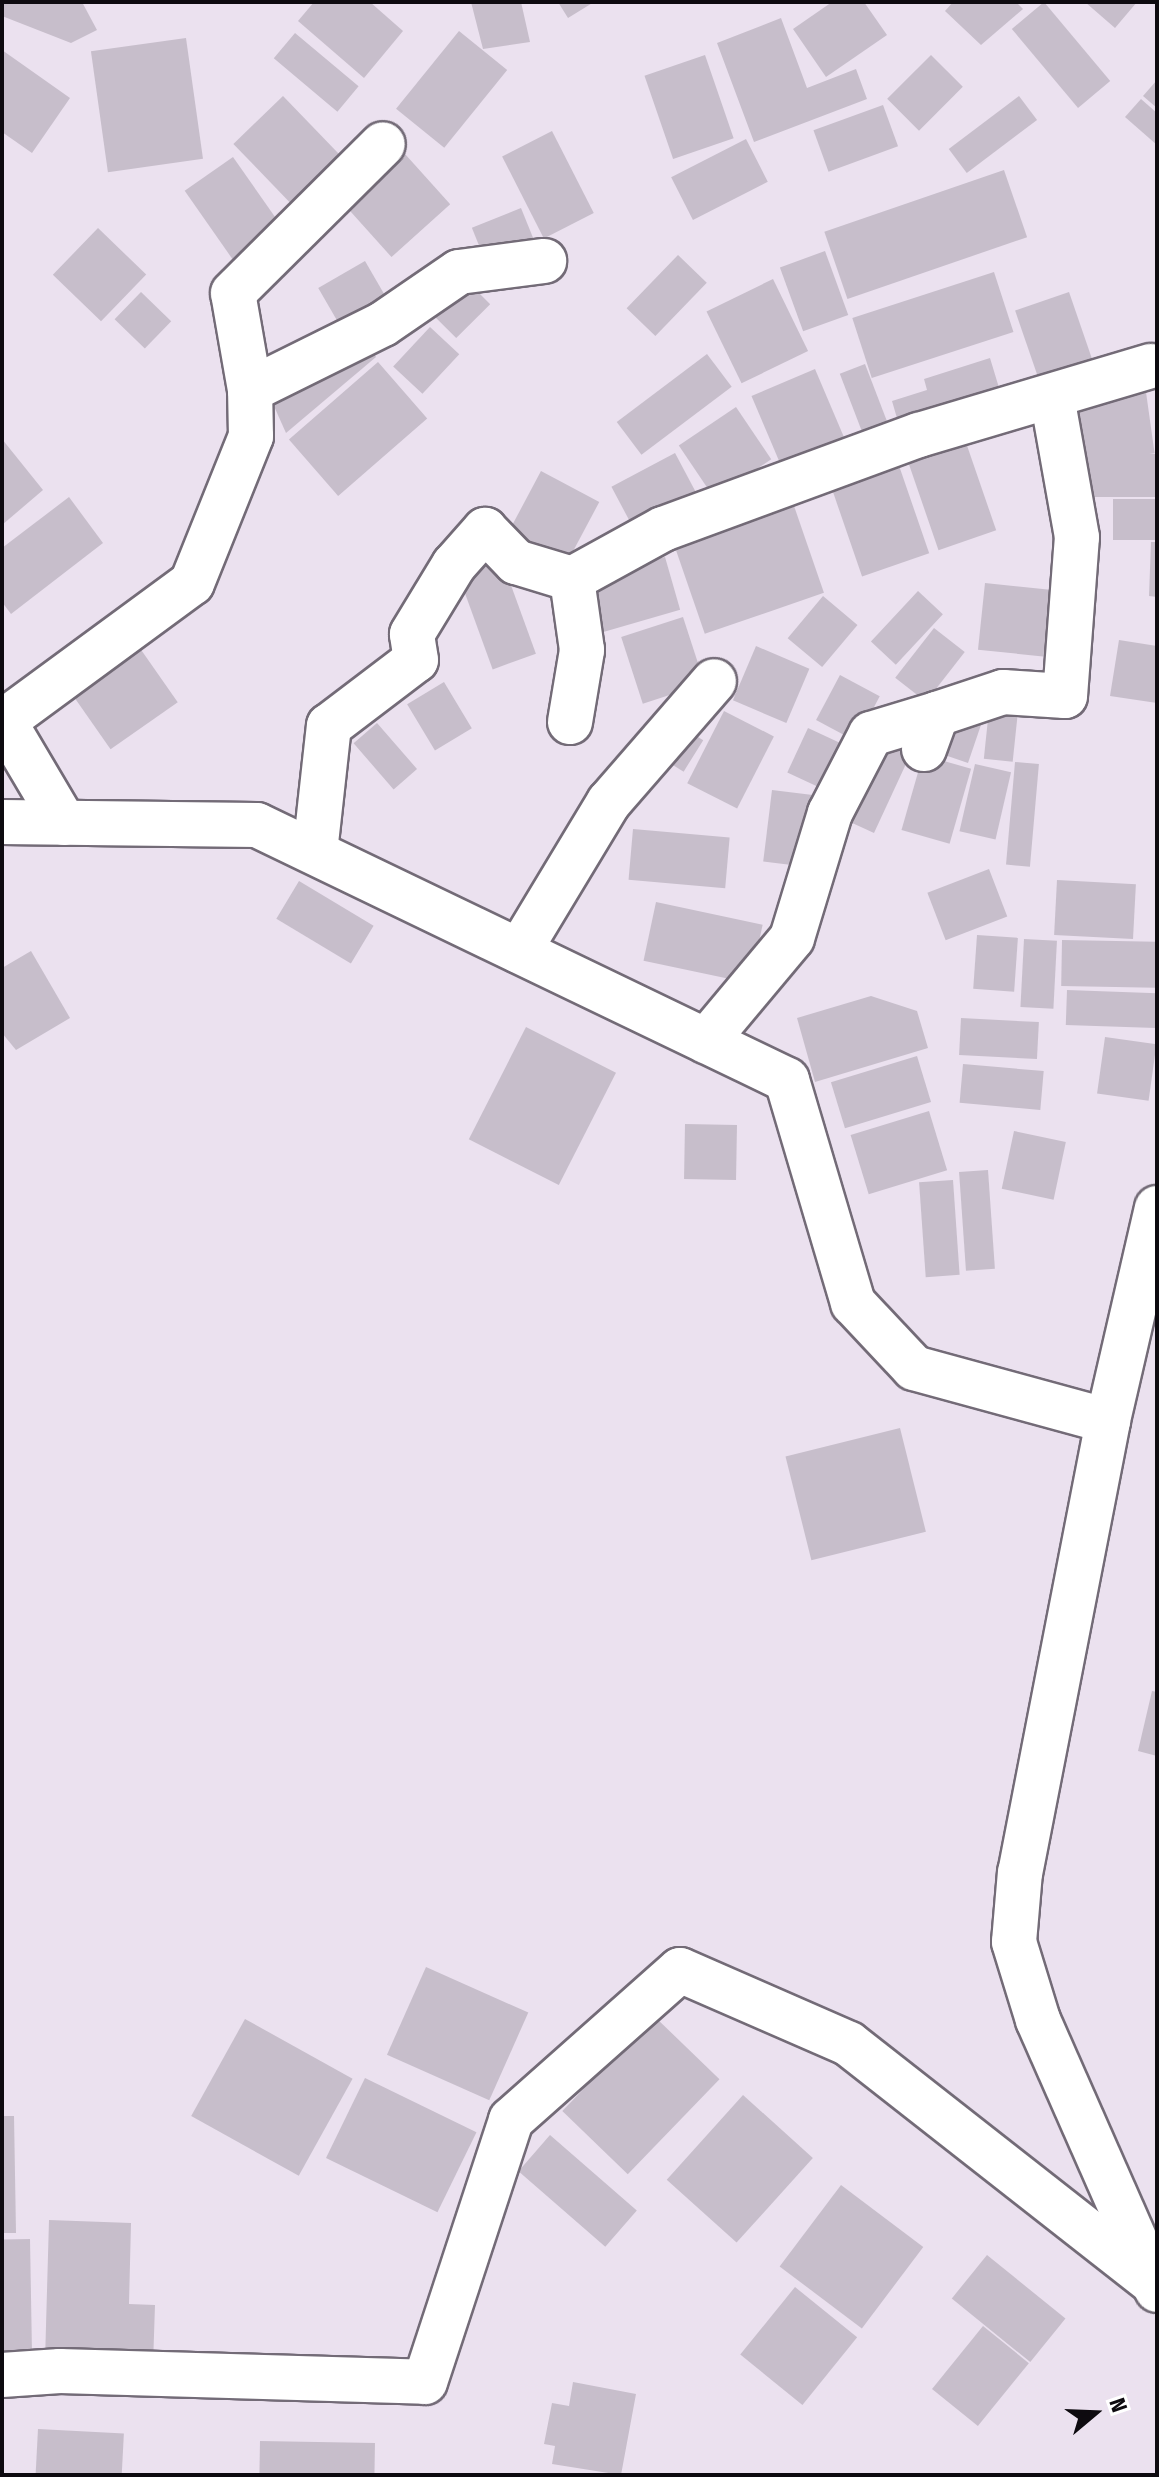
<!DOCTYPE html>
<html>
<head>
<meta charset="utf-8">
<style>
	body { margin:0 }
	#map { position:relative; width:1159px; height:2477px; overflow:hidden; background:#ebe1ef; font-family:"Fira Sans Condensed",sans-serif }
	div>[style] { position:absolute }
	.building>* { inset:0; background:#c7becb; transform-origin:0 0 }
	.roads { filter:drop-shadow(2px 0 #736b77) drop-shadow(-2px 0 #736b77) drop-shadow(0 2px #736b77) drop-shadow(0 -2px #736b77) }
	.street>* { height:44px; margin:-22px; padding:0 22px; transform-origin:22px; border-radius:22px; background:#fff }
	.secondary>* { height:44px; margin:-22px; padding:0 22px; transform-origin:22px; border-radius:22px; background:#fff }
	span { translate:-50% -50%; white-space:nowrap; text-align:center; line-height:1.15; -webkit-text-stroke:6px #fff; paint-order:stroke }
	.frame { position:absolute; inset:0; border:4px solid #0d0a0f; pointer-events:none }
	.north { position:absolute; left:1055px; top:2373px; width:80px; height:80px; -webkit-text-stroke:6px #fff; paint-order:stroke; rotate:71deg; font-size:22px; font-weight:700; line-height:32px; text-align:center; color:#0d0a0f }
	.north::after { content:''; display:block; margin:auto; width:28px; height:36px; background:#0d0a0f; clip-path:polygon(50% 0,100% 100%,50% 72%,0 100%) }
</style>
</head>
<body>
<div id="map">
	<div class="building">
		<div style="clip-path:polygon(2px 2px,82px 2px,97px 30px,71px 43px,2px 16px)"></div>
		<div style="clip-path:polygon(314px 2px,370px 2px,403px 31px,364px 78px,298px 21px)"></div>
		<div style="clip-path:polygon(471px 2px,521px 2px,530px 42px,483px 49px)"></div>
		<div style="clip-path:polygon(558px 2px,594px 2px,568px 18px)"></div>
		<div style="clip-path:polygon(832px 2px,864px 2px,887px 35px,826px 77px,793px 29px)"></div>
		<div style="clip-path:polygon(953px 2px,1016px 2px,1023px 9px,981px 45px,945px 11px)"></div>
		<div style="left:1044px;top:2px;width:103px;height:42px;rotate:50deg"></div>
		<div style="clip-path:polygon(1085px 2px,1137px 2px,1115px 28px)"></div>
		<div style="clip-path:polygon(781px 18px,807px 88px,856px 69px,867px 99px,754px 142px,717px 43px)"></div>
		<div style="left:459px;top:31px;width:62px;height:100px;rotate:39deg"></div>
		<div style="left:295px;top:33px;width:83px;height:33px;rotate:40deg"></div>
		<div style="left:186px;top:38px;width:122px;height:96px;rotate:82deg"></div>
		<div style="clip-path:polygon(2px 50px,70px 98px,32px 153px,2px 132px)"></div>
		<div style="left:705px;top:55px;width:88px;height:64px;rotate:71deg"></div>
		<div style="left:931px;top:55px;width:45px;height:62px;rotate:45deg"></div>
		<div style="clip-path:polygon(1157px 80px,1157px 108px,1143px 96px)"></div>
		<div style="left:283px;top:96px;width:91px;height:69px;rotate:46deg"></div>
		<div style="left:1019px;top:96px;width:30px;height:88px;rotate:53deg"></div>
		<div style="clip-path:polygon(1141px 99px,1157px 113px,1157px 145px,1125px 117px)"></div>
		<div style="left:883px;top:105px;width:44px;height:74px;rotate:70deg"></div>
		<div style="left:552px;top:131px;width:92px;height:56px;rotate:63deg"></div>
		<div style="left:746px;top:139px;width:48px;height:84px;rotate:63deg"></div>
		<div style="left:396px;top:144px;width:81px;height:79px;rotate:48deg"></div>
		<div style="left:233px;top:157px;width:88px;height:59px;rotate:55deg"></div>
		<div style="left:1004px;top:170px;width:71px;height:190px;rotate:71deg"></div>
		<div style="left:521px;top:208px;width:38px;height:53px;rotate:68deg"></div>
		<div style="left:98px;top:228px;width:67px;height:65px;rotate:44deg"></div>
		<div style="left:825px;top:251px;width:68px;height:48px;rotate:70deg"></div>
		<div style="left:678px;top:255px;width:40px;height:74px;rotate:44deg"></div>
		<div style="left:365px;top:261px;width:44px;height:54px;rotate:60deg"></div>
		<div style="left:994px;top:272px;width:63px;height:149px;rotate:72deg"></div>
		<div style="left:464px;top:278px;width:37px;height:48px;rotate:45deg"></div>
		<div style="left:773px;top:279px;width:80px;height:74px;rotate:64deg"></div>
		<div style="left:141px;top:292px;width:42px;height:38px;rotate:44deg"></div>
		<div style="left:1069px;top:292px;width:75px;height:57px;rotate:71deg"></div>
		<div style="left:430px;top:327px;width:40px;height:54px;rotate:43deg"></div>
		<div style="clip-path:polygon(368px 343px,376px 357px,286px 433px,269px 395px)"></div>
		<div style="left:707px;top:354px;width:41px;height:113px;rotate:53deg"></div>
		<div style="clip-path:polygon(990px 358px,1003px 401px,899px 425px,892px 401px,927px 390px,924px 379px)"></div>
		<div style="left:378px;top:362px;width:75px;height:118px;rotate:49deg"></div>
		<div style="left:865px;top:364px;width:79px;height:27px;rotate:69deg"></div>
		<div style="left:815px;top:369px;width:81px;height:69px;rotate:67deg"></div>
		<div style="left:1145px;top:385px;width:69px;height:75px;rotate:82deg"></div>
		<div style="left:736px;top:407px;width:63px;height:69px;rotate:56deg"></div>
		<div style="left:962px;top:431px;width:105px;height:61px;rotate:71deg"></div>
		<div style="clip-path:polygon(2px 439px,43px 490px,2px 525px)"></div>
		<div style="left:675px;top:453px;width:51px;height:72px;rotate:62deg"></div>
		<div style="left:895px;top:454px;width:105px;height:71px;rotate:71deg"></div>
		<div style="left:1157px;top:454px;width:43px;height:72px;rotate:90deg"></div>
		<div style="left:541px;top:471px;width:66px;height:76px;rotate:28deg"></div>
		<div style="clip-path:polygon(69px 497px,103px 543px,11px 614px,2px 602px,2px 548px)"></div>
		<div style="left:1157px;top:499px;width:41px;height:44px;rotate:90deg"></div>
		<div style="left:793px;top:503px;width:95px;height:126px;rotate:71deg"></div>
		<div style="clip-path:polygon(1151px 542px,1157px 542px,1157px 597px,1149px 596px)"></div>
		<div style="left:500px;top:555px;width:105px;height:46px;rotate:70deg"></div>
		<div style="left:665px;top:557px;width:55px;height:79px;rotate:74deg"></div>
		<div style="left:985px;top:583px;width:80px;height:67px;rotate:6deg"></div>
		<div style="left:918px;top:591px;width:34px;height:69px;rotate:43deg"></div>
		<div style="left:823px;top:596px;width:45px;height:55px;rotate:40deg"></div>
		<div style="left:683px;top:617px;width:70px;height:65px;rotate:72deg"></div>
		<div style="left:934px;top:628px;width:39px;height:63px;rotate:38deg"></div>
		<div style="clip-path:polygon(1119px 640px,1157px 646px,1157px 703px,1110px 696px)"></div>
		<div style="left:137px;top:644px;width:71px;height:82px;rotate:55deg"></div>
		<div style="left:756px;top:646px;width:58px;height:59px;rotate:23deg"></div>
		<div style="left:840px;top:675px;width:45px;height:51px;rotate:28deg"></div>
		<div style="left:444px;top:682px;width:54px;height:43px;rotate:59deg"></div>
		<div style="left:990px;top:700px;width:29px;height:59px;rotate:6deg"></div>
		<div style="clip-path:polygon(963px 709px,984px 716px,968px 763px,933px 751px)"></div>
		<div style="left:724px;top:711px;width:56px;height:81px;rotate:27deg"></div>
		<div style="left:377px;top:723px;width:61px;height:31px;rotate:49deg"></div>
		<div style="left:682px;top:727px;width:25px;height:37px;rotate:32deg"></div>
		<div style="left:808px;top:728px;width:51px;height:49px;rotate:25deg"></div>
		<div style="clip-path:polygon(887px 730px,918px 738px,874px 833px,837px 816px)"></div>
		<div style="left:923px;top:755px;width:50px;height:78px;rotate:16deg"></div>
		<div style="left:1015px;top:762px;width:24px;height:103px;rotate:5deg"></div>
		<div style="left:975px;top:764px;width:37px;height:69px;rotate:13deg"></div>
		<div style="left:772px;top:790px;width:41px;height:72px;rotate:7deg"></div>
		<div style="left:633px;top:829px;width:97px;height:51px;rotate:5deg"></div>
		<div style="left:989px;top:869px;width:51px;height:66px;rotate:69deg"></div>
		<div style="left:1057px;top:880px;width:79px;height:55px;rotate:3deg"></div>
		<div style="left:299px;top:881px;width:87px;height:44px;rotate:31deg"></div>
		<div style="left:656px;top:902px;width:109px;height:60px;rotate:12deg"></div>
		<div style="left:977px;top:935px;width:41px;height:54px;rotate:4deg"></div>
		<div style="left:1024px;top:939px;width:33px;height:68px;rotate:3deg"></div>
		<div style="left:1062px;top:940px;width:94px;height:46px;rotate:1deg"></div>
		<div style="clip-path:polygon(31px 951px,70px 1018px,16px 1050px,2px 1033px,2px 968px)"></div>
		<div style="left:1067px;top:990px;width:90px;height:35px;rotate:2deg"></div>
		<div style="clip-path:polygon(871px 996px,917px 1011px,928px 1048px,815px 1082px,797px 1018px)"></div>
		<div style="left:961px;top:1018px;width:78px;height:37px;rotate:3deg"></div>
		<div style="left:526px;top:1027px;width:101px;height:126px;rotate:27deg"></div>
		<div style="left:1105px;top:1037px;width:52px;height:57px;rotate:8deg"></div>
		<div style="left:917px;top:1056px;width:48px;height:90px;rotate:73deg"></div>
		<div style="left:963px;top:1064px;width:81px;height:39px;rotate:5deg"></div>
		<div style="left:929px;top:1111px;width:62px;height:82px;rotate:73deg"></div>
		<div style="left:685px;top:1124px;width:52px;height:55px;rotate:1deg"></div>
		<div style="left:1014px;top:1131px;width:53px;height:59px;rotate:12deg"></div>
		<div style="left:988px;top:1170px;width:99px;height:29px;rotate:86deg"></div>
		<div style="left:953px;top:1180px;width:95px;height:34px;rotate:86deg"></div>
		<div style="left:900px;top:1428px;width:107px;height:118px;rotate:76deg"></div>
		<div style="clip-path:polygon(1152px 1691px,1157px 1692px,1157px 1756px,1138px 1751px)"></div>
		<div style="left:426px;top:1967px;width:112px;height:96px;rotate:24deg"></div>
		<div style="left:654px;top:2016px;width:91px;height:132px;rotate:44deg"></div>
		<div style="left:245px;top:2019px;width:123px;height:111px;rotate:29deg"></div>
		<div style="left:365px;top:2078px;width:124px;height:89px;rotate:26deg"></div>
		<div style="left:743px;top:2095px;width:94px;height:114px;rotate:42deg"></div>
		<div style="clip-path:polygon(2px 2116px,14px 2116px,16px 2233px,2px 2233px)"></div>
		<div style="left:550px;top:2135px;width:115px;height:48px;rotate:41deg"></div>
		<div style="left:841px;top:2185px;width:103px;height:102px;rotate:37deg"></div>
		<div style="clip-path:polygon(49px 2220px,131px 2223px,129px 2304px,155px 2305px,153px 2365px,45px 2361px)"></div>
		<div style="left:30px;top:2239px;width:125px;height:28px;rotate:89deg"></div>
		<div style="left:987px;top:2255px;width:101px;height:56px;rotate:39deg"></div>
		<div style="left:795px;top:2287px;width:80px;height:87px;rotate:39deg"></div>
		<div style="left:983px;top:2326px;width:59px;height:81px;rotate:39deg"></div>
		<div style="clip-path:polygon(573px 2382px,636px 2394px,621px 2475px,552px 2464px,555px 2446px,544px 2444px,552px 2403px,569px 2406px)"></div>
		<div style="left:38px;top:2429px;width:86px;height:46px;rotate:3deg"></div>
		<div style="left:260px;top:2441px;width:115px;height:34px;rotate:1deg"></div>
	</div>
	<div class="roads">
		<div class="street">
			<div style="left:250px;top:390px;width:148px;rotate:-26.4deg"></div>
			<div style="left:383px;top:324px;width:92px;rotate:-34.4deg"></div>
			<div style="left:459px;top:272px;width:86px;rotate:-7.4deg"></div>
			<div style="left:2px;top:718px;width:122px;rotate:59.4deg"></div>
			<div style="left:4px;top:721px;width:233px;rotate:-36.3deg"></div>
			<div style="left:192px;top:583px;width:158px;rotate:-68.1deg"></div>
			<div style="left:251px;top:436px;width:46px;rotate:-91.2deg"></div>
			<div style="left:250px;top:390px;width:98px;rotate:-99.9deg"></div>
			<div style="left:233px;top:293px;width:211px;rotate:-44.8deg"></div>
			<div style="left:570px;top:722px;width:73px;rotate:-80.5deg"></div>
			<div style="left:582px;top:650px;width:72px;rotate:-98deg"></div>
			<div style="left:924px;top:749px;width:37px;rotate:-70deg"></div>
			<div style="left:937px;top:714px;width:70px;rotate:-18.4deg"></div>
			<div style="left:1003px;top:692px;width:62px;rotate:3.7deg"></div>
			<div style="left:1065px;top:696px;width:159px;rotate:-85.7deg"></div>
			<div style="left:1077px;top:537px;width:142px;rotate:-100.1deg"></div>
			<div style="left:2px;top:822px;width:255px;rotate:0.7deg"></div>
			<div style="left:257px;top:825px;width:588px;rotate:25.69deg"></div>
			<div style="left:787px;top:1080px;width:233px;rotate:73.5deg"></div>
			<div style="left:853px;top:1303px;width:89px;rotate:46.8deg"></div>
			<div style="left:914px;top:1368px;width:201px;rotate:15.3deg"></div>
			<div style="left:315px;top:852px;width:127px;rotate:-83.7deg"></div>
			<div style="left:329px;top:726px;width:109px;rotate:-37.2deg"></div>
			<div style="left:416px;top:660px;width:26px;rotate:-99deg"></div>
			<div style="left:412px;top:634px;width:81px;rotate:-58.7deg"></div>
			<div style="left:454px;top:565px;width:47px;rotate:-48.5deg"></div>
			<div style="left:485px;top:530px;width:45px;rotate:45.9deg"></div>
			<div style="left:516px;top:562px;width:59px;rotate:16.9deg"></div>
			<div style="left:572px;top:579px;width:104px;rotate:-28.8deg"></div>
			<div style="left:663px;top:529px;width:273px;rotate:-20.2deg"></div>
			<div style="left:919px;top:435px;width:242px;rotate:-16.6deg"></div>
			<div style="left:519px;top:951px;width:174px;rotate:-58.9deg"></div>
			<div style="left:609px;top:802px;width:160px;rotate:-49deg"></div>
			<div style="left:706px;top:1041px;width:134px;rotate:-50.1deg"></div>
			<div style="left:792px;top:938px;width:131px;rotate:-73.1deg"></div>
			<div style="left:830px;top:813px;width:89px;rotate:-62.6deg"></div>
			<div style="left:871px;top:734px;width:69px;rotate:-16.9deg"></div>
			<div style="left:2px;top:2375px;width:58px;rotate:-3.9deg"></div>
			<div style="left:60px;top:2371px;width:365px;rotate:1.7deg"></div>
			<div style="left:425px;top:2382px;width:276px;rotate:-71.8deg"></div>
			<div style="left:511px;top:2120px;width:226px;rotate:-41.6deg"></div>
			<div style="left:680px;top:1970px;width:184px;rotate:23.6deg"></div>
			<div style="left:849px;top:2044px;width:385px;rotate:38.1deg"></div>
		</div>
		<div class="secondary">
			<div style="left:1157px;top:1208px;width:219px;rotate:103deg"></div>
			<div style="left:1108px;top:1421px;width:460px;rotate:101deg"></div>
			<div style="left:1020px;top:1872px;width:70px;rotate:94.9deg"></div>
			<div style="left:1014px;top:1942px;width:82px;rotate:72.9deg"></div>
			<div style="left:1038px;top:2020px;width:295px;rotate:66.2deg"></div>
		</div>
	</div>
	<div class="frame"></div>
	<div class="north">N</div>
</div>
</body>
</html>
